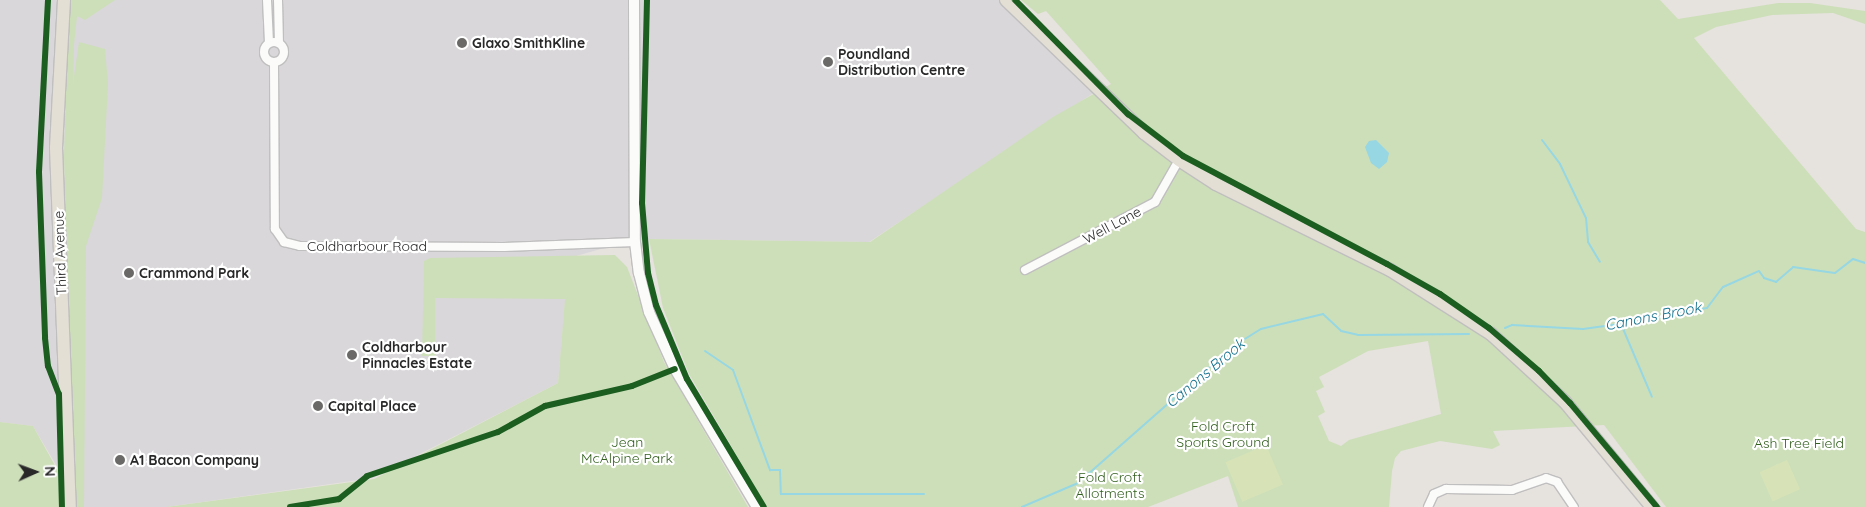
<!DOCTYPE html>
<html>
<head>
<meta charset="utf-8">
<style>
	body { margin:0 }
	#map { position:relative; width:1865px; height:507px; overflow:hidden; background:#e6e2de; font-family:Quicksand,sans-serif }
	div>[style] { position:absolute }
	.industrial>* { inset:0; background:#d9d7d9 }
	.green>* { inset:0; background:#cddfb9 }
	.pitch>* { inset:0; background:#d7e3b7; transform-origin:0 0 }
	.water>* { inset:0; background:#96d7e3 }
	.stream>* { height:2px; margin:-1px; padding:0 1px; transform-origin:1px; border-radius:1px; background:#96d7e3 }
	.roads { filter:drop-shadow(1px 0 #c0bfbf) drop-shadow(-1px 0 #c0bfbf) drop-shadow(0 1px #c0bfbf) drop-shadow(0 -1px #c0bfbf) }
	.minor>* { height:8px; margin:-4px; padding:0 4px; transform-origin:4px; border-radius:4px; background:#fbfbfa }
	.minor>.ring { margin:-4px; padding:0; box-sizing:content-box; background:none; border:8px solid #fbfbfa; border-radius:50% }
	.tertiary>* { height:10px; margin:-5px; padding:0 5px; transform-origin:5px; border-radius:5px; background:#fbfbfa }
	.primary>* { height:12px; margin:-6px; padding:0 6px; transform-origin:6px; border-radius:6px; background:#e4dfd4 }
	.cycleway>* { height:6px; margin:-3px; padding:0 3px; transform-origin:3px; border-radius:3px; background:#1b5e20 }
	.dots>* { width:14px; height:14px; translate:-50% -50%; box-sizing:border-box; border:2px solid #fff; border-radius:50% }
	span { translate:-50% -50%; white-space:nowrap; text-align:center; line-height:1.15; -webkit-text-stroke:4.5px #fff; paint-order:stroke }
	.poi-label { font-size:14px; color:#282828; font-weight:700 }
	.left { translate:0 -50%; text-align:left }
	.street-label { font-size:14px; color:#282828 }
	.park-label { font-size:14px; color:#325f1e }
	.water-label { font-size:15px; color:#16718e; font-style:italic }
	.north { position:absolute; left:10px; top:447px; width:50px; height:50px; -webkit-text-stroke:4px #fff; paint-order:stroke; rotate:88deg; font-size:14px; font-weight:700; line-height:20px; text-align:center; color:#282828 }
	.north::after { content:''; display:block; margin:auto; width:18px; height:22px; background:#282828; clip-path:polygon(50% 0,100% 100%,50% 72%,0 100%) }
</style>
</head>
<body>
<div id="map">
	<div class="industrial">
		<div style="clip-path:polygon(0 0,1000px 0,1095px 92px,869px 242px,651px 239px,625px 242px,569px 258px,558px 383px,373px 478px,166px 507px,81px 507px,33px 426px,0 422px)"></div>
	</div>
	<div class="green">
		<div style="clip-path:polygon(69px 0,115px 0,85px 20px,77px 16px,74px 45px,73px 83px,79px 42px,105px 49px,108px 84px,102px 198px,86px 246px,84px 507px,75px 507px,66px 236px,64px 156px)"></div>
		<div style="clip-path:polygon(evenodd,1021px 0,1660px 0,1678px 19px,1778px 3px,1810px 3px,1865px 11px,1865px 24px,1833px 13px,1772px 15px,1716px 27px,1694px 38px,1856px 229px,1865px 232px,1865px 507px,1666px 507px,1604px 425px,1493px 431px,1500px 445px,1492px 449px,1440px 441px,1401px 451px,1395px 458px,1392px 471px,1389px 507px,1238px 507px,1228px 476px,1148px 507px,767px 507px,689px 374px,663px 308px,649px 239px,870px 242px,1053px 117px,1111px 84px,1046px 11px,1038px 14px,1021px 0,1428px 341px,1441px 414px,1349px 440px,1341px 446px,1329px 441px,1318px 416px,1325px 412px,1316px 391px,1324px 387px,1319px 377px,1368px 351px,1428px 341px)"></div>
		<div style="clip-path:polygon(615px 255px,627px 267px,664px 362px,748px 507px,166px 507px,374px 479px,558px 383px,565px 299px,435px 298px,435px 356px,422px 356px,424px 261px,430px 258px)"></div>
		<div style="clip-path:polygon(0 422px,33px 426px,58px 471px,60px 507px,0 507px)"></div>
	</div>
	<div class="pitch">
		<div style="left:1266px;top:445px;width:43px;height:44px;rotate:67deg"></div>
		<div style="left:1787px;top:460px;width:32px;height:30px;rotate:66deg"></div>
	</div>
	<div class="water">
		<div style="clip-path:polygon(1376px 140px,1389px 153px,1387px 162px,1379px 169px,1371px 163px,1365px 147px,1369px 141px)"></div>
	</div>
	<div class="stream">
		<div style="left:1542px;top:140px;width:30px;rotate:53deg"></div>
		<div style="left:1560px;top:164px;width:60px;rotate:64.3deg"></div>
		<div style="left:1586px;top:218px;width:24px;rotate:85deg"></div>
		<div style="left:1588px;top:242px;width:23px;rotate:59deg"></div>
		<div style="left:1621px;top:324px;width:79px;rotate:67deg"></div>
		<div style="left:1505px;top:328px;width:8px;rotate:-23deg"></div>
		<div style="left:1512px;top:325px;width:71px;rotate:3.2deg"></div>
		<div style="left:1583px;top:329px;width:44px;rotate:-7.8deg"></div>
		<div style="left:1627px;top:323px;width:81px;rotate:-10.6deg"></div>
		<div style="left:1707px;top:308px;width:26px;rotate:-53deg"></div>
		<div style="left:1723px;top:287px;width:39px;rotate:-24deg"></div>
		<div style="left:1759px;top:271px;width:9px;rotate:54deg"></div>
		<div style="left:1764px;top:278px;width:13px;rotate:18deg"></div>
		<div style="left:1776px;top:282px;width:23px;rotate:-41deg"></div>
		<div style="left:1793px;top:267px;width:42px;rotate:8.1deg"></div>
		<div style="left:1835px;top:273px;width:23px;rotate:-38deg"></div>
		<div style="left:1853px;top:259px;width:13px;rotate:18deg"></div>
		<div style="left:705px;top:351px;width:34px;rotate:34deg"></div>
		<div style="left:733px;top:370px;width:107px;rotate:69.7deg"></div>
		<div style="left:770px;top:470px;width:10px"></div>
		<div style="left:780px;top:470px;width:24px;rotate:88deg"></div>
		<div style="left:781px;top:494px;width:143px"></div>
		<div style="left:1022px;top:507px;width:61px;rotate:-23.2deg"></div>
		<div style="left:1078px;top:483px;width:205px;rotate:-41.4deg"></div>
		<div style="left:1232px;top:347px;width:34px;rotate:-32deg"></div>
		<div style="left:1261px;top:329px;width:64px;rotate:-13.6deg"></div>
		<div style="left:1323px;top:314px;width:25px;rotate:43deg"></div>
		<div style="left:1341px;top:331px;width:17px;rotate:13deg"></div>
		<div style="left:1358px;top:335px;width:111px;rotate:-0.5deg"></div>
	</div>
	<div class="roads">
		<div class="minor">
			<div style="left:267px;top:0;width:43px;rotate:87.3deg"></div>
			<div style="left:278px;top:0;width:43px;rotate:88.7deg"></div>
			<div class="ring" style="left:264px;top:42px;width:12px;height:12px"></div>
			<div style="left:274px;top:62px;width:167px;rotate:89.7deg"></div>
			<div style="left:275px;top:229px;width:16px;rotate:55deg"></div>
			<div style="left:284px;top:242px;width:16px;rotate:14deg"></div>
			<div style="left:300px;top:246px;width:204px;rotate:0.3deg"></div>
			<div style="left:504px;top:247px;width:131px;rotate:-2.2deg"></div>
			<div style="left:1025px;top:270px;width:147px;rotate:-27.6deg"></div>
			<div style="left:1155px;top:202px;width:48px;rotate:-60.3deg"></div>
			<div style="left:1428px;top:507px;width:14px;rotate:-65deg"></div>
			<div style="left:1434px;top:494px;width:13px;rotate:-23deg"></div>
			<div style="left:1446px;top:489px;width:66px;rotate:0.9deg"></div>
			<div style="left:1512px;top:490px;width:36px;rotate:-19deg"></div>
			<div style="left:1546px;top:478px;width:12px;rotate:20deg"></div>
			<div style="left:1557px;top:482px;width:30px;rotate:56deg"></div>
		</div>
		<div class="tertiary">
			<div style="left:634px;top:0;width:242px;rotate:89.8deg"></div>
			<div style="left:635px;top:242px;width:31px;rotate:83deg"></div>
			<div style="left:639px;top:273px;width:40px;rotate:75.6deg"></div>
			<div style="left:649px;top:312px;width:63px;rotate:65.5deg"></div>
			<div style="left:675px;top:369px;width:161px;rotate:59.3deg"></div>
		</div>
		<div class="primary">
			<div style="left:64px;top:0;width:148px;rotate:93.1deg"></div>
			<div style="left:56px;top:148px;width:359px;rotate:87.8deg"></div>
			<div style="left:1006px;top:0;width:192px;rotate:43.9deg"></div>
			<div style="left:1144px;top:133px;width:44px;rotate:37.6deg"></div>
			<div style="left:1179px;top:160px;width:44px;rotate:33deg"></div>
			<div style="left:1216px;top:184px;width:194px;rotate:26.3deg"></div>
			<div style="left:1390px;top:270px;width:120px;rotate:32.4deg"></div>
			<div style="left:1491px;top:334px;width:100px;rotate:42.6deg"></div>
			<div style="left:1565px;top:402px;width:136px;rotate:50.4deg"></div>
		</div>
	</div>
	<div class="cycleway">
		<div style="left:48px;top:0;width:172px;rotate:93deg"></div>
		<div style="left:39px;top:172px;width:166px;rotate:87.9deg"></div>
		<div style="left:45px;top:338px;width:28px;rotate:84deg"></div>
		<div style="left:48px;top:366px;width:30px;rotate:69deg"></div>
		<div style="left:59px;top:394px;width:113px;rotate:88.5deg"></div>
		<div style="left:647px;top:0;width:203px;rotate:91.4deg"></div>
		<div style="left:642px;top:203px;width:70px;rotate:85.1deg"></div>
		<div style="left:648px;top:273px;width:33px;rotate:76deg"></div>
		<div style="left:656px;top:305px;width:80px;rotate:67.3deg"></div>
		<div style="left:687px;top:379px;width:149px;rotate:59deg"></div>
		<div style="left:1015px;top:0;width:161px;rotate:45.3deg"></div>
		<div style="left:1128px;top:114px;width:69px;rotate:37.4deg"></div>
		<div style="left:1183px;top:156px;width:231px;rotate:27.9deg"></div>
		<div style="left:1387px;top:264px;width:61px;rotate:29.5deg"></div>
		<div style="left:1440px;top:294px;width:60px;rotate:34.8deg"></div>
		<div style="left:1489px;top:328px;width:66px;rotate:40.7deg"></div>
		<div style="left:1539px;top:371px;width:45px;rotate:45.9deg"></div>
		<div style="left:1570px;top:403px;width:136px;rotate:50.1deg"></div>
		<div style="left:290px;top:507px;width:50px;rotate:-9.3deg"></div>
		<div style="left:339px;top:499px;width:36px;rotate:-39deg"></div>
		<div style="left:367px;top:476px;width:138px;rotate:-18.6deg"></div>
		<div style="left:498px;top:432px;width:54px;rotate:-29deg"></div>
		<div style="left:545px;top:406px;width:89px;rotate:-12.9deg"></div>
		<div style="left:632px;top:386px;width:46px;rotate:-21.6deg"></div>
	</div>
	<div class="dots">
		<div style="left:462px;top:43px;background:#6a6968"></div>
		<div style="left:828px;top:62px;background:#6a6968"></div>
		<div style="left:129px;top:273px;background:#6a6968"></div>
		<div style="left:352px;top:355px;background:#6a6968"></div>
		<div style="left:318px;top:406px;background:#6a6968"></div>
		<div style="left:120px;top:460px;background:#6a6968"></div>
	</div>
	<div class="poi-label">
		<span class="left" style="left:472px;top:43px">Glaxo SmithKline</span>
		<span class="left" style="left:838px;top:62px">Poundland<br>Distribution Centre</span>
		<span class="left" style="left:139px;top:273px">Crammond Park</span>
		<span class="left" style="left:362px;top:355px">Coldharbour<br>Pinnacles Estate</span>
		<span class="left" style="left:328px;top:406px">Capital Place</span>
		<span class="left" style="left:130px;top:460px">A1 Bacon Company</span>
	</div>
	<div class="street-label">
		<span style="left:1112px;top:225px;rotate:-28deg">Well Lane</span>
		<span style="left:367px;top:246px">Coldharbour Road</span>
		<span style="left:60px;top:253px;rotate:-92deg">Third Avenue</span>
	</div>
	<div class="park-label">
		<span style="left:1223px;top:434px">Fold Croft<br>Sports Ground</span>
		<span style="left:627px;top:450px">Jean<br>McAlpine Park</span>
		<span style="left:1799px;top:443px">Ash Tree Field</span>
		<span style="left:1110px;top:485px">Fold Croft<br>Allotments</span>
	</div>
	<div class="water-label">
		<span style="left:1653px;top:316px;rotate:-11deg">Canons Brook</span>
		<span style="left:1205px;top:373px;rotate:-40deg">Canons Brook</span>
	</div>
	<div class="north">N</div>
</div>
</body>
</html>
